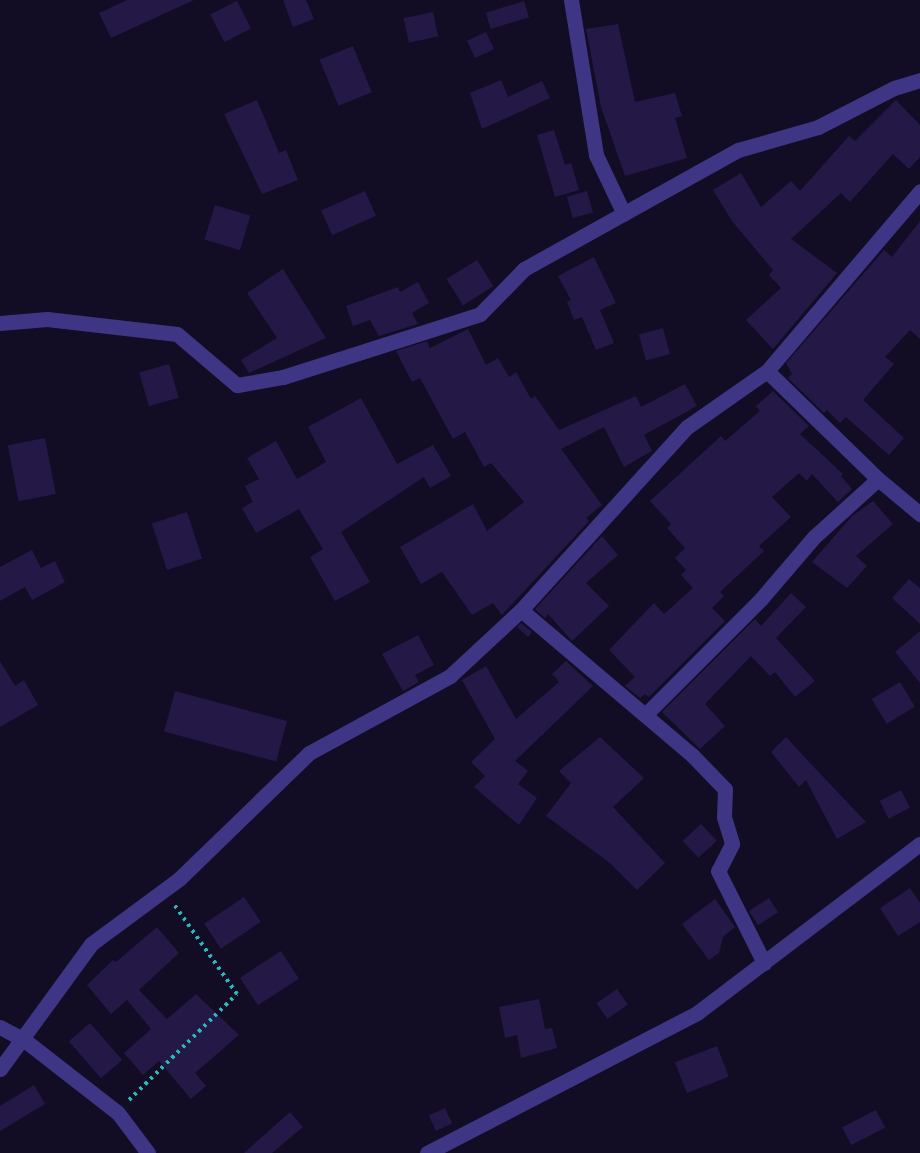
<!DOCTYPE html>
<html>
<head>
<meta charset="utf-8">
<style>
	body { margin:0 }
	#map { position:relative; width:920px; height:1153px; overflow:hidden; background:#120d24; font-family:Jost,sans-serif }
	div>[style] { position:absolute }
	.building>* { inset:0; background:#241846; transform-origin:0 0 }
	.path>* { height:4px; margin-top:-2px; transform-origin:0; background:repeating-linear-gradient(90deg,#29b9ba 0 3px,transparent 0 7.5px) }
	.street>* { height:15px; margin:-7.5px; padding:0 7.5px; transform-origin:7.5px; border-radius:7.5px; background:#3e3685 }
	span { translate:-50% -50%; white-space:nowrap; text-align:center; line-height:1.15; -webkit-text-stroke:6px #120d24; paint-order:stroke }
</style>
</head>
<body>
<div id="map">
	<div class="building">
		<div style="clip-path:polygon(127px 0,194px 0,111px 38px,99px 13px)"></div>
		<div style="clip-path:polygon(283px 0,306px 0,314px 19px,293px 27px)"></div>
		<div style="left:237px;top:1px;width:31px;height:30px;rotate:63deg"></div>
		<div style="left:524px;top:1px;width:17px;height:40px;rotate:73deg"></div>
		<div style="left:433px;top:12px;width:25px;height:30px;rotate:78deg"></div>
		<div style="clip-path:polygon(618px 24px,635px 102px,675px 93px,682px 116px,675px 118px,687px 158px,625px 176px,601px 107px,586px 29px)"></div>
		<div style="left:486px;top:32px;width:19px;height:21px;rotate:65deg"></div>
		<div style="left:353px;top:46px;width:50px;height:36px;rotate:68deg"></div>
		<div style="clip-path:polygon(501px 80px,508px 97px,542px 81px,550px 98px,482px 129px,470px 93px)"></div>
		<div style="clip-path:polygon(257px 100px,279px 153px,286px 150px,298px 180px,262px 194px,224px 114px)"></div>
		<div style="clip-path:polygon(896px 100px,920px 125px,920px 157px,909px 169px,893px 154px,850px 202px,841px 193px,791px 239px,837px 273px,773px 349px,746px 320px,781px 288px,769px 275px,773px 270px,732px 221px,713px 190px,741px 173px,761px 207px,791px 181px,800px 191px,849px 136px,855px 141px)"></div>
		<div style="clip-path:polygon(554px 130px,565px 165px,571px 163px,579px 190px,555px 197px,537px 135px)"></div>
		<div style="left:365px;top:191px;width:27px;height:48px;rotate:66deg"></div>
		<div style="left:587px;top:191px;width:22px;height:21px;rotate:74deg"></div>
		<div style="left:215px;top:205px;width:37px;height:36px;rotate:17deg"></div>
		<div style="clip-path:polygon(920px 221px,920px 339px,910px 330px,885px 357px,894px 364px,863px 400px,904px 438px,889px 455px,846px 417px,840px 423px,827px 410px,824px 413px,788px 378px,792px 374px,786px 363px,884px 250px,892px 257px)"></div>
		<div style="clip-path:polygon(594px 257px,616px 303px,600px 310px,614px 343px,596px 350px,582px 317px,574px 320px,567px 302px,571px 300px,558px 276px)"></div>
		<div style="left:477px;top:260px;width:31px;height:36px;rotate:58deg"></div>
		<div style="clip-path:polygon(283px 269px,326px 338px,249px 373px,241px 360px,277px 338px,247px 293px)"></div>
		<div style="clip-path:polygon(418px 282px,429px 303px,412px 313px,418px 324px,379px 336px,370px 320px,353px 326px,346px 306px,398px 287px,400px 292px)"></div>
		<div style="left:663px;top:328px;width:27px;height:25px;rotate:75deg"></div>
		<div style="clip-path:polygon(468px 329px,486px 365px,498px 358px,509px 377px,516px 372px,531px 399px,535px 396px,559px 430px,636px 396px,641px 407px,685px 384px,697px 406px,644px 435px,652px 451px,624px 467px,604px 427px,561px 449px,602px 505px,586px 518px,589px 521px,502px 615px,493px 603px,472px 615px,442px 572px,421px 584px,400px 547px,473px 504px,487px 531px,524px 502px,491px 463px,484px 467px,465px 432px,453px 439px,420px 378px,412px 382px,396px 351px,427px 341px,430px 348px)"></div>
		<div style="left:169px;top:364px;width:35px;height:31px;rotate:74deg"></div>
		<div style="clip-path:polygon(773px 391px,809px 426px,800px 434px,843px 474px,841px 476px,852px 489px,838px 502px,812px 474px,807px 481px,799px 473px,772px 497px,791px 517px,759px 546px,764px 551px,720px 592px,724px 596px,712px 608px,725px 621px,649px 697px,645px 694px,640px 698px,625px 686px,635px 677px,609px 650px,654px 603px,664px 614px,693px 588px,681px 575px,686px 570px,675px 558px,685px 548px,667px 528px,671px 524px,650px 501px,721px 436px,725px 441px,760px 411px,756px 406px)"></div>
		<div style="clip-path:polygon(361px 398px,397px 464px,433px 445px,451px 476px,430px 488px,424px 477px,341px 532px,370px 582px,335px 601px,310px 557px,323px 549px,299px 509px,256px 533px,242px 508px,253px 502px,245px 486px,259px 479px,247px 458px,276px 441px,297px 479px,326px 462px,308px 427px)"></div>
		<div style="left:45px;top:438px;width:57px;height:38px;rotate:79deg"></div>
		<div style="clip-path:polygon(873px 501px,893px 524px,856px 556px,867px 566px,847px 588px,812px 562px,852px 516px)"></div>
		<div style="left:187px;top:512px;width:49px;height:37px;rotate:72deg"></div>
		<div style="clip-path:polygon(602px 536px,618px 555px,586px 583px,609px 606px,572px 641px,548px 614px,545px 618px,535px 609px)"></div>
		<div style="clip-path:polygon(32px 550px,41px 568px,55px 561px,65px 582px,32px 600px,25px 587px,0 601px,0 567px)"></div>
		<div style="clip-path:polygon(909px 579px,920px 588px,920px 624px,892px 598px)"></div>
		<div style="clip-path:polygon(791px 593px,806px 607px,776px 638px,815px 681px,795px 697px,775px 672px,770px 676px,751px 656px,705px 704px,725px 726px,700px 749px,662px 712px,755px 619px,761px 626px)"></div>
		<div style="clip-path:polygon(521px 623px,532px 632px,528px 637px,517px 627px)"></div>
		<div style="clip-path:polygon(920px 631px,920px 683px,895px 652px)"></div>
		<div style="clip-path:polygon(418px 635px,434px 665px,415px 675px,419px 682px,403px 691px,382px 654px)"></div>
		<div style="clip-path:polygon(0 661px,15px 686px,24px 680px,38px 705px,0 727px)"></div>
		<div style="clip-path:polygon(566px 661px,593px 686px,515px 761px,528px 771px,518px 784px,537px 798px,519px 825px,474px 787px,485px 776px,471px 762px,495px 739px,462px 680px,486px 666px,516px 719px,559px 682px,552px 674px)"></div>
		<div style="left:900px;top:682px;width:29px;height:33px;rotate:59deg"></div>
		<div style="left:175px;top:691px;width:116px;height:42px;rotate:15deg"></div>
		<div style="clip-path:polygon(600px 737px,644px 778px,613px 807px,665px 863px,637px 890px,610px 863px,546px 816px,571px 783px,559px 771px)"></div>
		<div style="clip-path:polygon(786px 737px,811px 764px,866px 822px,837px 839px,806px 780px,799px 787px,771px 752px)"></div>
		<div style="left:901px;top:790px;width:20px;height:24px;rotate:63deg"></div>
		<div style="left:701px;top:824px;width:23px;height:25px;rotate:47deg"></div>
		<div style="clip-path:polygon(910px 888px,920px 903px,920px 922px,898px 936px,880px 908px)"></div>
		<div style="left:244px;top:897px;width:30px;height:48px;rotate:56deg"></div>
		<div style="left:769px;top:898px;width:17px;height:24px;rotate:57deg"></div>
		<div style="clip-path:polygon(715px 899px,735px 927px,723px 937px,719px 953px,709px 960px,682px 924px)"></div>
		<div style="clip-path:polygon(157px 927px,179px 953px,139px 990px,167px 1019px,196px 994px,239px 1035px,195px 1073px,206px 1086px,191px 1099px,159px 1061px,143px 1075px,124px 1053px,151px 1029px,127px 1000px,111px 1014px,87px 985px,113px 960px,116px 962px)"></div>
		<div style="left:281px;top:951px;width:33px;height:49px;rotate:57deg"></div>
		<div style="left:617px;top:989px;width:19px;height:25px;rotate:55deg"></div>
		<div style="clip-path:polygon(539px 999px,545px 1029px,552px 1028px,557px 1048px,521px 1058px,517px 1035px,505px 1038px,499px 1007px)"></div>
		<div style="left:90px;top:1023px;width:49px;height:28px;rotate:49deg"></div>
		<div style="left:717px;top:1046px;width:33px;height:45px;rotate:69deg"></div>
		<div style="clip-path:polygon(34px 1085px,45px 1104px,0 1131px,0 1106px)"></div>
		<div style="left:445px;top:1108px;width:17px;height:18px;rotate:65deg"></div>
		<div style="left:876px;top:1110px;width:20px;height:38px;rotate:63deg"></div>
		<div style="clip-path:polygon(290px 1112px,303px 1127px,272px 1153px,244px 1153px)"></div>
	</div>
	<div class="path">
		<div style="left:129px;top:1100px;width:151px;rotate:-44.5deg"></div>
		<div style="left:237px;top:994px;width:111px;rotate:-125.1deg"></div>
	</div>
	<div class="street">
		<div style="left:571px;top:0;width:157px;rotate:80.8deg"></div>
		<div style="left:596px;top:155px;width:65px;rotate:64.6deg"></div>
		<div style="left:0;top:323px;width:47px;rotate:-4.9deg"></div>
		<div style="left:47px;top:319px;width:131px;rotate:6.6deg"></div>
		<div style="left:177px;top:334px;width:79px;rotate:40.4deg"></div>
		<div style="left:237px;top:385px;width:47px;rotate:-9.9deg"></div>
		<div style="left:283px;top:377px;width:207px;rotate:-17.7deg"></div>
		<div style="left:480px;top:314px;width:63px;rotate:-45.6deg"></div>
		<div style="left:524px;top:269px;width:245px;rotate:-29.1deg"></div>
		<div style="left:738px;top:150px;width:83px;rotate:-16deg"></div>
		<div style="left:818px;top:127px;width:85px;rotate:-27.2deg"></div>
		<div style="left:894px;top:88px;width:27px;rotate:-17deg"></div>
		<div style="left:767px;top:371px;width:155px;rotate:44.2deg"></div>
		<div style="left:878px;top:479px;width:55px;rotate:39.8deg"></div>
		<div style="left:521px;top:610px;width:224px;rotate:40.3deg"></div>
		<div style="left:692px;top:755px;width:47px;rotate:45.9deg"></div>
		<div style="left:725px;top:789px;width:28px;rotate:92deg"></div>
		<div style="left:724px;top:817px;width:28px;rotate:73deg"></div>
		<div style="left:732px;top:844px;width:30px;rotate:117deg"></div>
		<div style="left:718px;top:871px;width:103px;rotate:63.4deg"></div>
		<div style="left:645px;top:715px;width:164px;rotate:-45deg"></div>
		<div style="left:761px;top:599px;width:82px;rotate:-49.5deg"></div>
		<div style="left:814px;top:537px;width:86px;rotate:-42.2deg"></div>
		<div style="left:0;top:1027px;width:26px;rotate:28deg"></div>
		<div style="left:23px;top:1039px;width:120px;rotate:37.9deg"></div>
		<div style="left:118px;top:1113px;width:50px;rotate:53.1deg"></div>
		<div style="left:0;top:1069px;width:155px;rotate:-53.9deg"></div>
		<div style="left:91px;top:944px;width:109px;rotate:-36.5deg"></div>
		<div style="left:179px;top:879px;width:181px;rotate:-44.1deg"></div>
		<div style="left:309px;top:753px;width:161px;rotate:-28.6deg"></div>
		<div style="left:450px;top:676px;width:97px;rotate:-42.9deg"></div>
		<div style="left:521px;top:610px;width:247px;rotate:-47.8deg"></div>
		<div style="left:687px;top:427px;width:98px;rotate:-35deg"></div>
		<div style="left:767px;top:371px;width:236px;rotate:-49.6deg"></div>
		<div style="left:427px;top:1153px;width:304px;rotate:-27.4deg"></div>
		<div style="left:697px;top:1013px;width:280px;rotate:-37.2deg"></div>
	</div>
</div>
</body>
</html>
